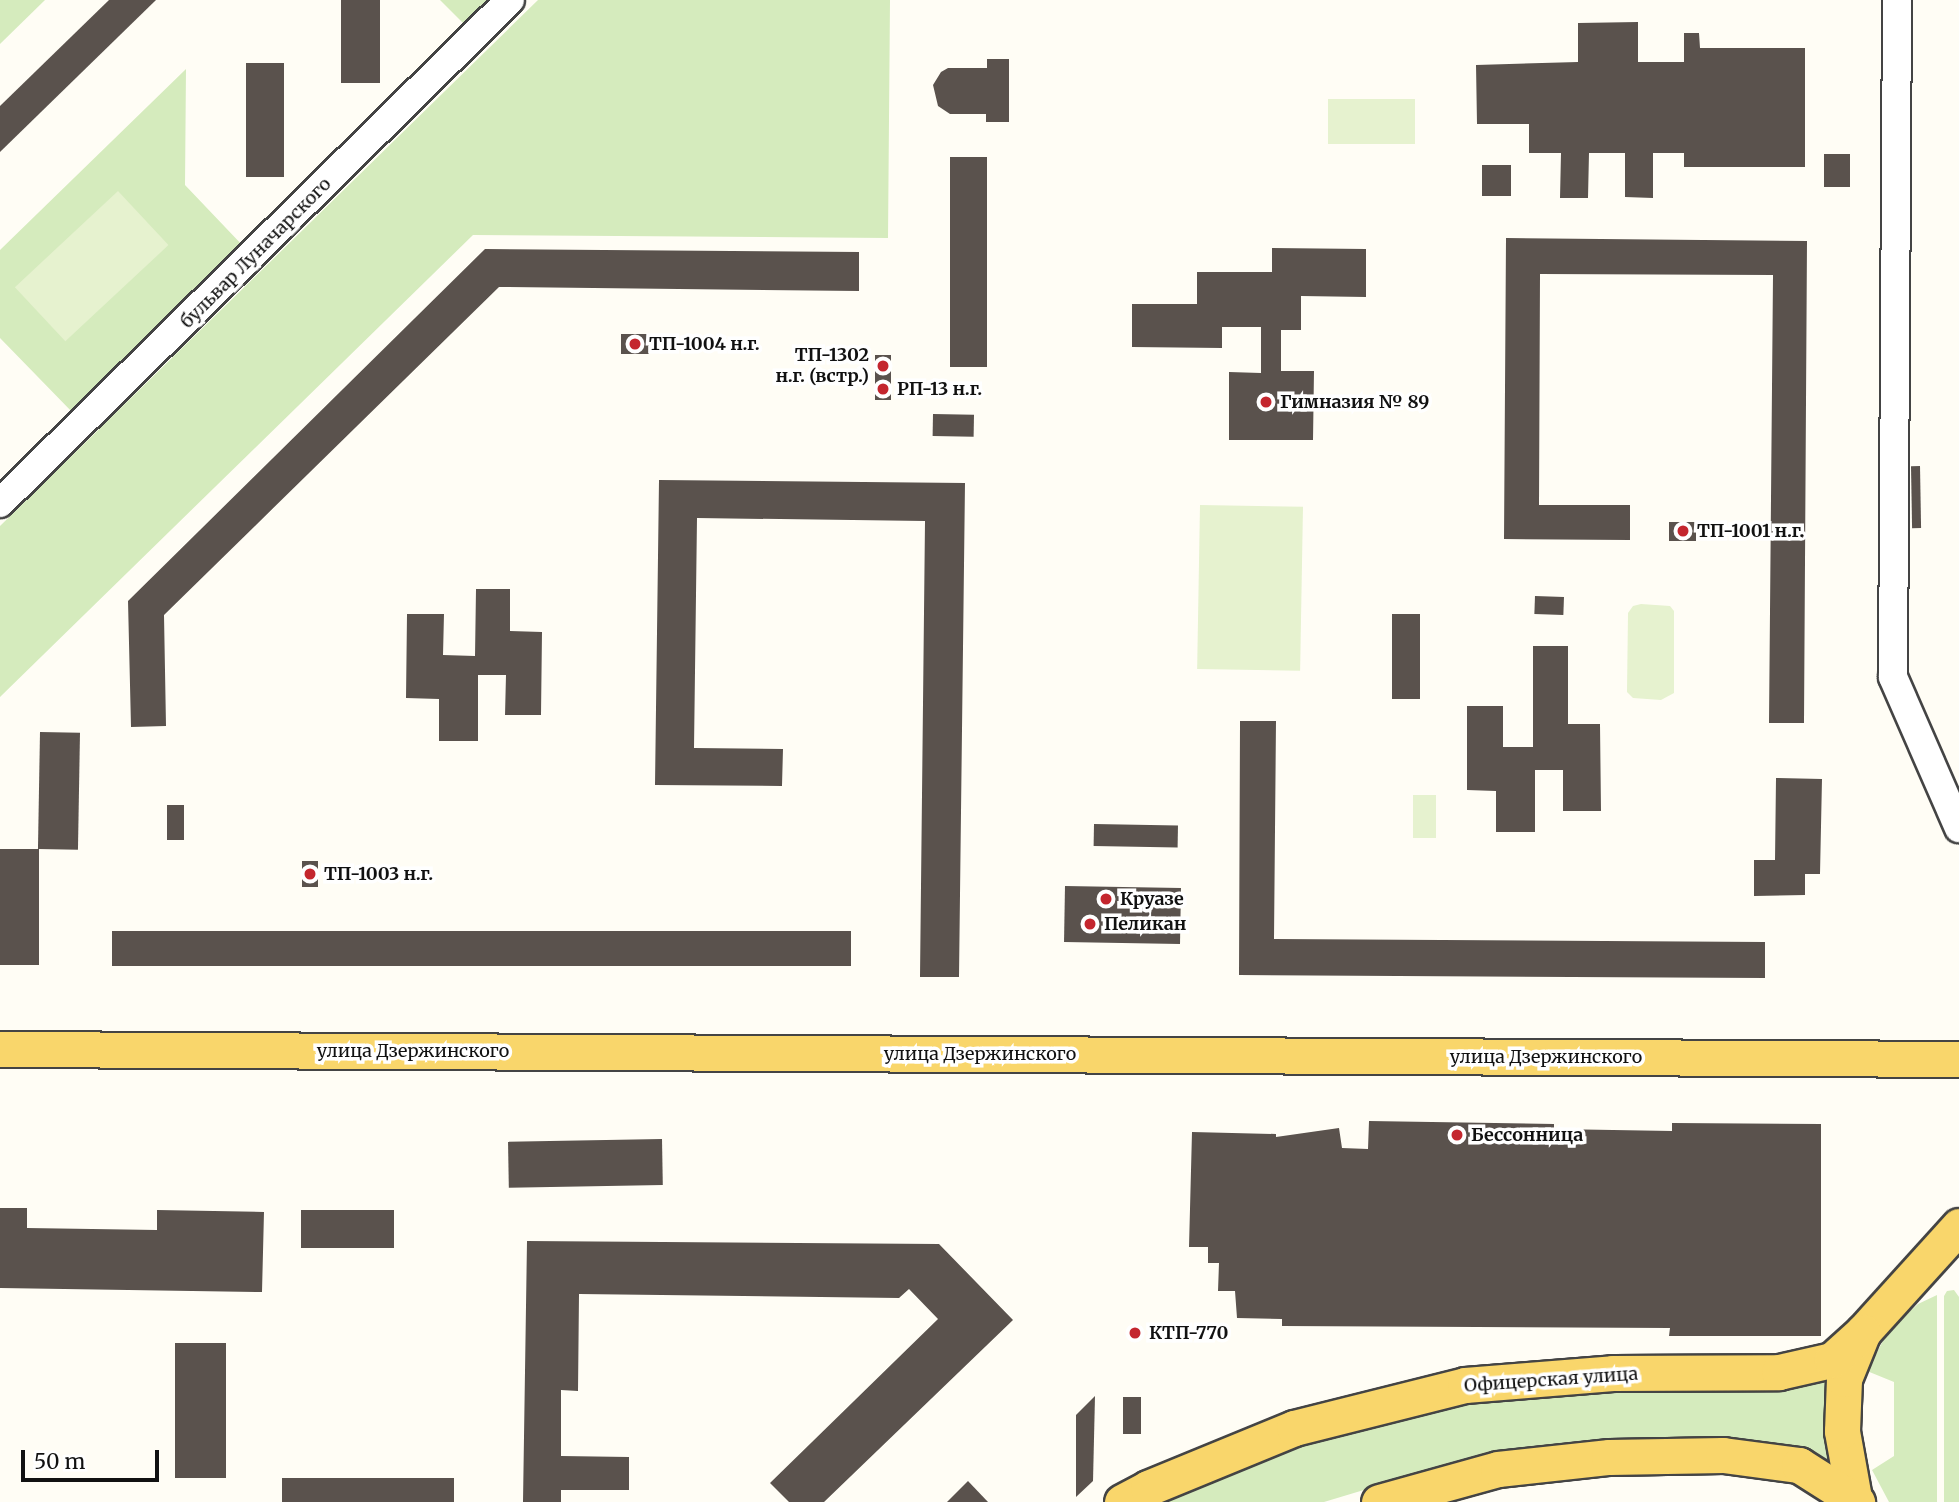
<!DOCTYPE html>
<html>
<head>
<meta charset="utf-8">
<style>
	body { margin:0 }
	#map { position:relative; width:1959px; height:1502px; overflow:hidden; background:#fffdf5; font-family:Merriweather,serif }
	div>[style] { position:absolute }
	.green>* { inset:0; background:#d5ebbd }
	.pitch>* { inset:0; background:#e6f2cf; transform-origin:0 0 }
	.building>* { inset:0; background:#5a524d; transform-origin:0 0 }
	.roads { filter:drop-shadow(2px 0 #444) drop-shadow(-2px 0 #444) drop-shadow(0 2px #444) drop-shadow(0 -2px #444) }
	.minor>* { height:28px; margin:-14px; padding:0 14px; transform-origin:14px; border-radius:14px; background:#fff }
	.major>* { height:35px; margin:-17.5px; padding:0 17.5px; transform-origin:17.5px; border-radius:17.5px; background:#f9d66b }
	.dots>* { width:19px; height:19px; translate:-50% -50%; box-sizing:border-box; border:4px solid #fff; border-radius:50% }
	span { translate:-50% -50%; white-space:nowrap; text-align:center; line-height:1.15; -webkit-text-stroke:7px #fff; paint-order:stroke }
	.street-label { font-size:18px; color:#111 }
	.poi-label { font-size:18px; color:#111; font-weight:700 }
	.left { translate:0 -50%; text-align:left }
	.right { translate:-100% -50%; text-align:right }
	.scale { position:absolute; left:21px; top:1450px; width:138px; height:32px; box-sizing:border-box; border:4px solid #111; border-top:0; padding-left:9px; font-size:21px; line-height:24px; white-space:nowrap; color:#111; -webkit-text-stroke:5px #fff; paint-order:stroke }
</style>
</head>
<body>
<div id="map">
	<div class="green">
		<div style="clip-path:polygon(0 0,45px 0,0 44px)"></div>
		<div style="clip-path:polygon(440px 0,496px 0,468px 28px)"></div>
		<div style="clip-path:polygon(538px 0,890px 0,888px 238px,473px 235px,0 697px,0 526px)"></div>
		<div style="clip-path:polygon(186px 69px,185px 185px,245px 248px,74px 414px,0 338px,0 250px)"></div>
		<div style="clip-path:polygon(1954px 1290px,1959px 1297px,1959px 1502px,1944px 1502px,1944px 1296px,1947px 1291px)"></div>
		<div style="clip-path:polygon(1937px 1295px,1937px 1502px,1889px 1502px,1872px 1470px,1894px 1456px,1894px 1382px,1867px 1371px,1885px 1337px,1900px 1320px,1918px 1304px)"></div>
		<div style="clip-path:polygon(1831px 1367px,1840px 1470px,1826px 1466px,1397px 1480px,1324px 1502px,1155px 1502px,1290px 1448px,1368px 1421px,1449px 1403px)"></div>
	</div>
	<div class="pitch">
		<div style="left:1328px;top:99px;width:87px;height:45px"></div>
		<div style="left:118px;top:191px;width:74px;height:141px;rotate:47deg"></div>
		<div style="left:1200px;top:505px;width:103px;height:164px;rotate:1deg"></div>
		<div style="clip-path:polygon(1641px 604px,1670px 606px,1674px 611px,1674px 693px,1661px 700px,1633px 698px,1627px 692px,1628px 613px,1633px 606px)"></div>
		<div style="left:1413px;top:795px;width:23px;height:43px"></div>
	</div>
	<div class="building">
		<div style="clip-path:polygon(109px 0,156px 0,0 152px,0 106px)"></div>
		<div style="left:341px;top:0;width:39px;height:83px"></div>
		<div style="clip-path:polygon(1638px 22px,1638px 62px,1684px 62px,1684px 33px,1699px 33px,1700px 48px,1805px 48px,1805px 167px,1684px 167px,1684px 153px,1653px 153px,1653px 198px,1625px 197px,1625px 153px,1589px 153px,1588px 198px,1560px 198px,1561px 153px,1529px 153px,1529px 124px,1477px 124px,1476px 65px,1578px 62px,1578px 23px)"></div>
		<div style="clip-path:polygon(987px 59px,1009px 59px,1009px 122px,986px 122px,986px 114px,950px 114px,938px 106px,933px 85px,941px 72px,948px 68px,987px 68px)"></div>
		<div style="left:246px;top:63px;width:38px;height:114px"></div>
		<div style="left:1824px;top:154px;width:26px;height:33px"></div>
		<div style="left:950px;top:157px;width:37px;height:210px"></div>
		<div style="left:1482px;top:165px;width:29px;height:31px"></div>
		<div style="clip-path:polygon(1506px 238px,1807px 241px,1804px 723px,1769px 723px,1773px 275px,1540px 274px,1539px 505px,1630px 505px,1630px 540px,1504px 539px)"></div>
		<div style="clip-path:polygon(1272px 248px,1366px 249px,1366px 297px,1301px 296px,1301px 330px,1281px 330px,1281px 371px,1314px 371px,1313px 440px,1229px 440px,1229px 372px,1261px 373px,1261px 327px,1222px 327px,1222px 348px,1132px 347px,1132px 304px,1197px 304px,1197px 272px,1272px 272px)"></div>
		<div style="clip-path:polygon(485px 249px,859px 252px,859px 291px,499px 287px,164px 615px,166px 726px,131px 727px,128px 601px)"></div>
		<div style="left:621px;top:334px;width:28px;height:20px"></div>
		<div style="left:875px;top:355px;width:16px;height:45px"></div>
		<div style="left:933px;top:414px;width:41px;height:22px;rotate:1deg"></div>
		<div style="left:1920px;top:466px;width:62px;height:9px;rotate:89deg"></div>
		<div style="clip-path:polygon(659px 480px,965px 483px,959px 977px,920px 977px,925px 521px,697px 518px,694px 748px,783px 749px,782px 786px,655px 785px)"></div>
		<div style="left:1669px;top:522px;width:27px;height:19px"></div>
		<div style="clip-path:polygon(476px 589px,510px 589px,510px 631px,542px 632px,541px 715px,505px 715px,506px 675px,478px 675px,478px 741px,439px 741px,439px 699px,406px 698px,407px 614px,444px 614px,443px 655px,475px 656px)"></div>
		<div style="left:1535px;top:596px;width:29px;height:18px;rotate:2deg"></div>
		<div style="left:1392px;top:614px;width:28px;height:85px"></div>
		<div style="clip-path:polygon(1533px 646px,1568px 646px,1568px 724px,1600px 724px,1601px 811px,1563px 811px,1563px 770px,1535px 770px,1535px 832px,1496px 832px,1496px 791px,1467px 790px,1467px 706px,1503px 706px,1503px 747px,1533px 747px)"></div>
		<div style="clip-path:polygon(1240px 721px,1276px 721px,1274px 939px,1765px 942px,1765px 978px,1239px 975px)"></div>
		<div style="left:40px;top:732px;width:40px;height:117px;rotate:1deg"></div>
		<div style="clip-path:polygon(1776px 778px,1822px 779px,1820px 874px,1805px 874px,1805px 895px,1754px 896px,1754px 860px,1775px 860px)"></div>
		<div style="left:167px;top:805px;width:17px;height:35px"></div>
		<div style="left:1094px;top:824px;width:84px;height:22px;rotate:1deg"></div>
		<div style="left:0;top:849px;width:39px;height:116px"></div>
		<div style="left:302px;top:861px;width:16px;height:26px"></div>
		<div style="left:1065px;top:886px;width:116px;height:56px;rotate:1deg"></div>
		<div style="left:112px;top:931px;width:739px;height:35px"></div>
		<div style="clip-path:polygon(1369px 1121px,1554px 1124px,1554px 1129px,1672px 1131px,1672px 1123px,1821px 1124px,1821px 1336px,1669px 1336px,1670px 1328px,1282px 1326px,1282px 1319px,1237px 1318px,1235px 1291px,1218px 1291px,1219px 1263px,1208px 1263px,1208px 1247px,1189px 1247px,1192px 1132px,1276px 1134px,1276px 1137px,1339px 1128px,1342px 1148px,1368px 1149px)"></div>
		<div style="left:662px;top:1139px;width:46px;height:154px;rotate:89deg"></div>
		<div style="clip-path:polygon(0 1208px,27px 1208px,27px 1228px,157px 1230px,157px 1210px,264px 1212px,262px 1292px,0 1288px)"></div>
		<div style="left:394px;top:1210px;width:38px;height:93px;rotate:90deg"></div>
		<div style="clip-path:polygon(527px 1241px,939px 1244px,1013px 1320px,824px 1502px,789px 1502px,770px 1483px,938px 1319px,909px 1289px,899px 1298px,579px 1294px,578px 1391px,561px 1390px,561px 1456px,629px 1457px,629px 1490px,561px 1490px,561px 1502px,523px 1502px)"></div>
		<div style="left:175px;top:1343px;width:51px;height:135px"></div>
		<div style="clip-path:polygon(1095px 1396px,1093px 1481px,1076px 1497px,1076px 1415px)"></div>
		<div style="left:1123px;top:1397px;width:18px;height:37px"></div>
		<div style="left:282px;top:1478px;width:172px;height:24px"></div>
		<div style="clip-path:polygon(968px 1481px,988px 1502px,947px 1502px)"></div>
	</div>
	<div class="roads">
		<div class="minor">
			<div style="left:1897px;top:0;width:677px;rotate:90.34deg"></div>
			<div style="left:1893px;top:677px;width:165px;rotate:66.4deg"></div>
			<div style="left:0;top:503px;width:716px;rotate:-44.6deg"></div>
		</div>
		<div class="major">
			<div style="left:0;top:1049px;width:1959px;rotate:0.29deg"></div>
			<div style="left:1854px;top:1498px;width:68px;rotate:-100.2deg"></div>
			<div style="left:1842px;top:1431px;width:52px;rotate:-87.8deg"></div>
			<div style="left:1844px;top:1379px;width:51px;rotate:-68deg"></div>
			<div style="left:1863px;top:1332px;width:143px;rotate:-47.8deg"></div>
			<div style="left:1122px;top:1502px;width:30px;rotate:-28deg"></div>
			<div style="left:1148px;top:1488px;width:158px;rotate:-22.3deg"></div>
			<div style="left:1294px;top:1428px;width:176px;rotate:-14.1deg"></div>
			<div style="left:1465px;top:1385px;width:148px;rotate:-4.6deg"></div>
			<div style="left:1613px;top:1373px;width:166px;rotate:-0.3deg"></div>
			<div style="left:1779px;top:1372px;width:54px;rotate:-12.8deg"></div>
			<div style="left:1832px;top:1360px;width:42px;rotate:-42.1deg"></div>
			<div style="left:1379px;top:1502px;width:123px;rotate:-15.5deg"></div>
			<div style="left:1498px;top:1469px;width:112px;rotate:-6.2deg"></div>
			<div style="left:1609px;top:1457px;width:114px;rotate:-1deg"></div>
			<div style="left:1723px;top:1455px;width:77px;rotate:7.5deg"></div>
			<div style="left:1799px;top:1465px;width:69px;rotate:32.5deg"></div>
		</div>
	</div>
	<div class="dots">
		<div style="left:635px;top:344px;background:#c4262e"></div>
		<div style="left:883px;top:366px;background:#c4262e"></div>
		<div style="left:883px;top:389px;background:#c4262e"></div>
		<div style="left:1266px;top:402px;background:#c4262e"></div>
		<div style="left:1683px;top:531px;background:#c4262e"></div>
		<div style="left:310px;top:874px;background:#c4262e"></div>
		<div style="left:1106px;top:899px;background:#c4262e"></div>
		<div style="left:1090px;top:924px;background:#c4262e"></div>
		<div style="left:1457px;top:1135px;background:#c4262e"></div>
		<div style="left:1135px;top:1333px;background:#c4262e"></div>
	</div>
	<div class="street-label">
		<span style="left:256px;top:253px;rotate:-45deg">бульвар Луначарского</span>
		<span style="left:413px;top:1051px">улица Дзержинского</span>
		<span style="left:980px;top:1054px">улица Дзержинского</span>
		<span style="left:1546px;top:1057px">улица Дзержинского</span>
		<span style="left:1551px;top:1380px;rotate:-4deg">Офицерская улица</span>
	</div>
	<div class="poi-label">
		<span class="left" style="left:649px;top:344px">ТП-1004 н.г.</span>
		<span class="right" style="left:869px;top:366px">ТП-1302<br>н.г. (встр.)</span>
		<span class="left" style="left:897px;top:389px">РП-13 н.г.</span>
		<span class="left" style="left:1280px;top:402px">Гимназия № 89</span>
		<span class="left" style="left:1697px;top:531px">ТП-1001 н.г.</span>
		<span class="left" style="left:324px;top:874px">ТП-1003 н.г.</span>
		<span class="left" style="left:1120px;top:899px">Круазе</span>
		<span class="left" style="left:1104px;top:924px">Пеликан</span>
		<span class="left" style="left:1471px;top:1135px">Бессонница</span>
		<span class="left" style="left:1149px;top:1333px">КТП-770</span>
	</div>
	<div class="scale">50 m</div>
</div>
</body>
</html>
